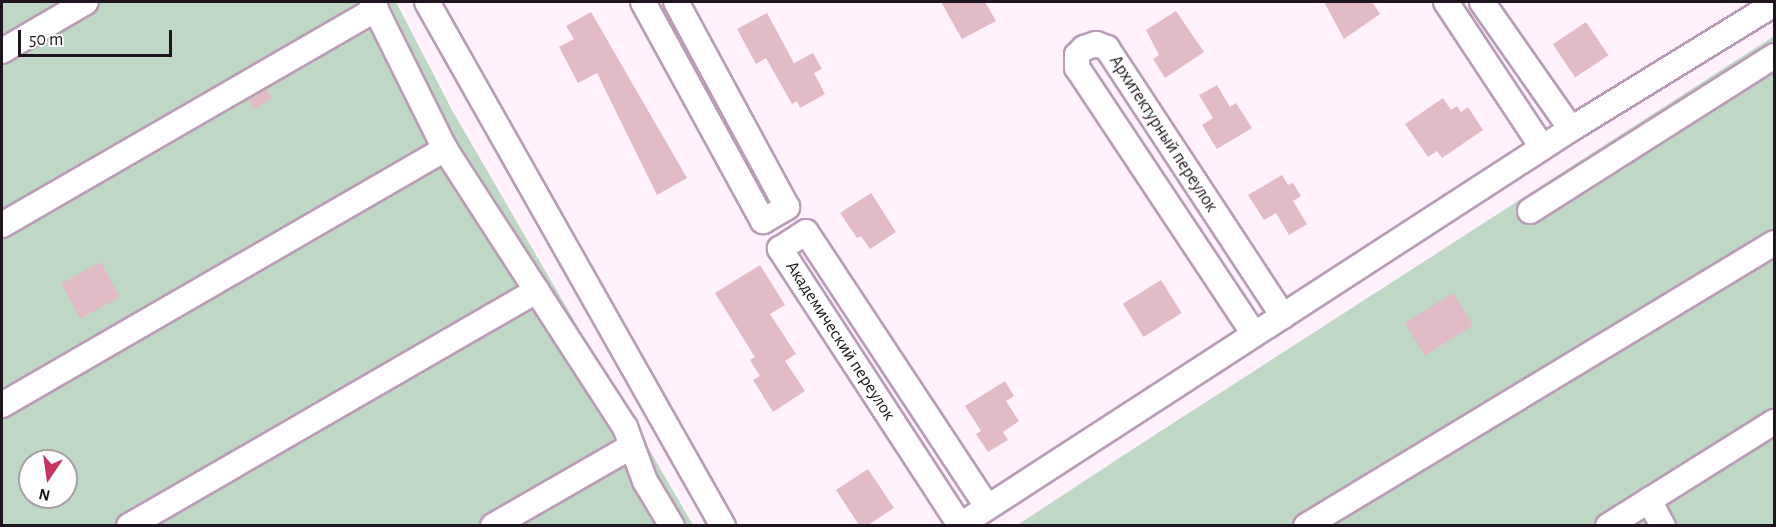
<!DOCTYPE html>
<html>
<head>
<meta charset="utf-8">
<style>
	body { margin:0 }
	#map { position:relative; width:1776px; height:527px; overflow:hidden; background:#fff2fd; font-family:"Alegreya Sans",sans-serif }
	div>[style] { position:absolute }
	.green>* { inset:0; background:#bfd7c5 }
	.building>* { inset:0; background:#e3bbc7; transform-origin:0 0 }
	.roads { filter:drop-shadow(2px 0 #b99db6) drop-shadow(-2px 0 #b99db6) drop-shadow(0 2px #b99db6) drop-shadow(0 -2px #b99db6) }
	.minor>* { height:24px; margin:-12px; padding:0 12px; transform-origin:12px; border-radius:12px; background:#fff }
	span { translate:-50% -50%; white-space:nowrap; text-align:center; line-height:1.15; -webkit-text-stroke:4.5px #fff; paint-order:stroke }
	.street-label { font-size:18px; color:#1f151e }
	.frame { position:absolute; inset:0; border:3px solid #1f151e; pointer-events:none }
	.north { position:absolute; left:18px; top:449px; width:60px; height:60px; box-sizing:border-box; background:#fff; border:2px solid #a5a1a5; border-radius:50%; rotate:193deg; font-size:16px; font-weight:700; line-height:24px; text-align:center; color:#1f151e }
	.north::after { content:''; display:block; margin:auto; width:21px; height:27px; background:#c43661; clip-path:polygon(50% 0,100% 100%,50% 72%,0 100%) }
	.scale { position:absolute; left:18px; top:30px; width:154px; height:27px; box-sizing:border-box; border:3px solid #1f151e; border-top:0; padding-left:8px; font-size:18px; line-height:21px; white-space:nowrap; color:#1f151e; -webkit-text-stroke:4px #fff; paint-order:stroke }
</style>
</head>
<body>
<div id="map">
	<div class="green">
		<div style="clip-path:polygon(evenodd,2px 2px,396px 2px,453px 112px,693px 525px,2px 525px,2px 2px,30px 461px,66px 461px,66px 497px,30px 497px,30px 461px)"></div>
		<div style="clip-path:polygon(1774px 36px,1774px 525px,1016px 526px,1130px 451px)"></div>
	</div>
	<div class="building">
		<div style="clip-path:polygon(941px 2px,985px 2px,996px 21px,962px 39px)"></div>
		<div style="clip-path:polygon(1324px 2px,1372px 2px,1380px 14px,1344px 39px)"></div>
		<div style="clip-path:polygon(1176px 11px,1204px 52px,1165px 78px,1153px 59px,1159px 55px,1146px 30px)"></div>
		<div style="clip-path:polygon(591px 12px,687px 178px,657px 195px,597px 73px,578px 83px,559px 47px,574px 39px,566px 26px)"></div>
		<div style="clip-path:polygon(767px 13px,794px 63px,813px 53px,822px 69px,814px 73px,825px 94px,800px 108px,797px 101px,792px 104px,766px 58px,756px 64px,737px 29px)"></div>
		<div style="left:1586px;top:22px;width:40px;height:40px;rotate:56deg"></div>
		<div style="clip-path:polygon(1217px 85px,1230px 107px,1236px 103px,1252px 128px,1217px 149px,1202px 125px,1213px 118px,1199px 95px)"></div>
		<div style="left:266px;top:89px;width:11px;height:21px;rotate:56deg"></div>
		<div style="clip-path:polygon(1443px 98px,1451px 110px,1457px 106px,1461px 112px,1468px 107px,1483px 130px,1442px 158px,1437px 151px,1428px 157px,1405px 124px)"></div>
		<div style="clip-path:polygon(1282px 175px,1288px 185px,1293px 183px,1301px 196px,1293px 201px,1307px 224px,1289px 235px,1276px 213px,1264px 220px,1248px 195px)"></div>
		<div style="clip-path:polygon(871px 193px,896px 232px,870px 249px,861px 236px,857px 238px,840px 213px)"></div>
		<div style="left:101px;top:262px;width:40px;height:45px;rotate:62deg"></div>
		<div style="clip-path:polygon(760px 265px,785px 305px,770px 314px,796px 354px,785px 361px,805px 391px,773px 412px,753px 380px,760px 376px,750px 360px,755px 357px,715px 293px)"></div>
		<div style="left:1161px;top:280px;width:39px;height:45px;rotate:58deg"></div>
		<div style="left:1453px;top:293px;width:38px;height:57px;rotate:58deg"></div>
		<div style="clip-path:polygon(1005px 381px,1014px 396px,1006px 401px,1019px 421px,1003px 432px,1008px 440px,988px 452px,976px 434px,981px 431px,965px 406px)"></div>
		<div style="clip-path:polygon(868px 469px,894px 508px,868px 525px,859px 525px,836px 490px)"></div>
	</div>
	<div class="roads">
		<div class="minor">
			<div style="left:372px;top:2px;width:164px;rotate:63.6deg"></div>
			<div style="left:445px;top:149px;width:331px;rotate:57.1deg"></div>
			<div style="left:625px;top:427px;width:58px;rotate:69.7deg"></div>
			<div style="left:645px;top:481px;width:52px;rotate:59deg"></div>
			<div style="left:427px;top:2px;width:602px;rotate:60.54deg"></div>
			<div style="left:643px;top:2px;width:250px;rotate:61.3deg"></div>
			<div style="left:763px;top:221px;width:28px;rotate:-30deg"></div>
			<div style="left:787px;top:207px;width:233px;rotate:-118.4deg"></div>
			<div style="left:1446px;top:2px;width:174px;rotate:56.5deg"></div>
			<div style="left:1482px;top:2px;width:155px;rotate:55deg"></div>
			<div style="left:2px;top:51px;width:97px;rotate:-30.3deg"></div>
			<div style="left:1530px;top:211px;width:289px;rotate:-32.4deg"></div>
			<div style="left:2px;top:225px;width:432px;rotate:-30deg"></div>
			<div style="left:1254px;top:334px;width:320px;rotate:-123.6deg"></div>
			<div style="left:1077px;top:68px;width:13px;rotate:-90deg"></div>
			<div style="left:1077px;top:55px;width:10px;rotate:-45deg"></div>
			<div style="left:1084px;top:48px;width:13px;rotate:-18deg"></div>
			<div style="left:1096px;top:44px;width:12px;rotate:20deg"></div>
			<div style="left:1107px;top:48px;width:321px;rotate:56.7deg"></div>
			<div style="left:2px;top:405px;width:512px;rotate:-30.02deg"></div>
			<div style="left:1649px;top:500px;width:30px;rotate:62deg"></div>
			<div style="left:960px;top:525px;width:330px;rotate:-123.1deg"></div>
			<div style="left:780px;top:249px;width:31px;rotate:-33deg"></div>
			<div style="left:806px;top:232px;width:329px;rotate:56.6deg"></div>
			<div style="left:129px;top:526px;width:471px;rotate:-30deg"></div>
			<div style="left:493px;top:526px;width:160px;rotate:-29.9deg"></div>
			<div style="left:959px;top:526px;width:729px;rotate:-32.97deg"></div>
			<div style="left:1571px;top:129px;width:238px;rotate:-31.6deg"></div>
			<div style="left:1306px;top:526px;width:547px;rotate:-31.16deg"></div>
			<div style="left:1608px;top:526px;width:196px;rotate:-32.1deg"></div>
		</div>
	</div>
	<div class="street-label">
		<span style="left:1163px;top:134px;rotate:57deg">Архитектурный переулок</span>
		<span style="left:840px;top:341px;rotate:57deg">Академический переулок</span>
	</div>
	<div class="frame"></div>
	<div class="north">N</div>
	<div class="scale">50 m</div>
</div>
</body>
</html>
